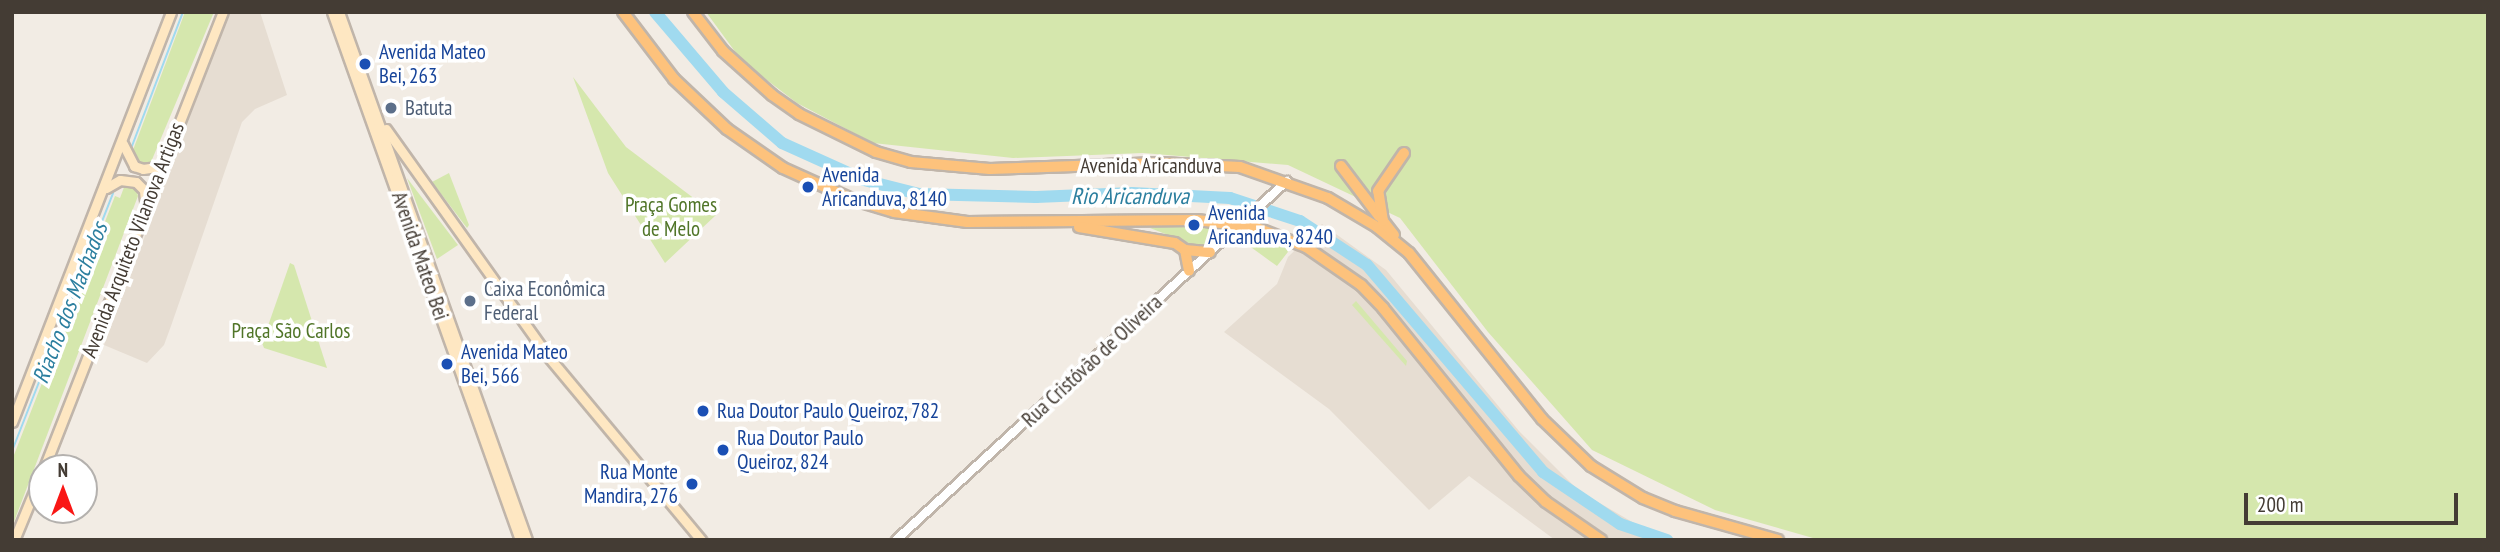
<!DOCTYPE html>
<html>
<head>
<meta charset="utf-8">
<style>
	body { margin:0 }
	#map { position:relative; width:2500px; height:552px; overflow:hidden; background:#f2ece4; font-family:"PT Sans Narrow",sans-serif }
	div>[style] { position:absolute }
	.residential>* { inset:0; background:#e6ddd2 }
	.green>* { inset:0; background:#d5e7ad }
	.stream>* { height:2px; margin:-1px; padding:0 1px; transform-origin:1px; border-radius:1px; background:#a0daef }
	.river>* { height:12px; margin:-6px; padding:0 6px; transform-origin:6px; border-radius:6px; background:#a0daef }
	.roads { filter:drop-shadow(2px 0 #c0b5aa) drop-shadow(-2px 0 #c0b5aa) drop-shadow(0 2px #c0b5aa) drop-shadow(0 -2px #c0b5aa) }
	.tertiary>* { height:8px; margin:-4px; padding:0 4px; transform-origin:4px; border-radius:4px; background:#fff }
	.secondary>* { height:9px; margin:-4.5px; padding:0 4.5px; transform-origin:4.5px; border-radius:4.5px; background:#fee7c2 }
	.trunk>* { height:10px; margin:-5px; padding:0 5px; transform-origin:5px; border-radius:5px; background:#fdc27c }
	.dots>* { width:19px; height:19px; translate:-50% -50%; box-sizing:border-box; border:4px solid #fff; border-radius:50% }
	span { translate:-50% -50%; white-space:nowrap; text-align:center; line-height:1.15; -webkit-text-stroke:7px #fff; paint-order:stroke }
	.transit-label { font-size:21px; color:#164399 }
	.left { translate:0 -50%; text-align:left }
	.right { translate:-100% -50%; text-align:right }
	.service-label { font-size:21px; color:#4e5e75 }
	.street-label { font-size:21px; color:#443c34 }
	.park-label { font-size:21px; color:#507528 }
	.water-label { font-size:23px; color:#2c7f9f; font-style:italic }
	.frame { position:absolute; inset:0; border:14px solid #443c34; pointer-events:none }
	.north { position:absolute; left:28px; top:454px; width:70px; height:70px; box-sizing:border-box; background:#fff; border:2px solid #b4b1ae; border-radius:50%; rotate:0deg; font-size:19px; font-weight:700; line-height:28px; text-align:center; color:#443c34 }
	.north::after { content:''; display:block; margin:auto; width:24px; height:32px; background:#f91715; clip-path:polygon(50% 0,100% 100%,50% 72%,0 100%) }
	.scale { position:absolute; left:2244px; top:493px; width:214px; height:32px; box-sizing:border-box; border:4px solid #443c34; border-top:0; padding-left:9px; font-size:21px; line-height:24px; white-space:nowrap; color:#443c34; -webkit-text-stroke:5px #fff; paint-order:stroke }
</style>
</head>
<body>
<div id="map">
	<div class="residential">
		<div style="clip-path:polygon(229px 12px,260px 12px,287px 95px,255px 109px,242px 122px,171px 326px,164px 345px,147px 363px,104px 345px)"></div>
		<div style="clip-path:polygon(1322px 224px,1386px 270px,1519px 431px,1579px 491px,1634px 523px,1677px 540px,1555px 540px,1469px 476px,1429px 510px,1329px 409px,1224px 332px,1277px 284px,1288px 257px)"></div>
	</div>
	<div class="green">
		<div style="clip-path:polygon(185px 12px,214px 12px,151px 162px,139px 164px,130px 158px)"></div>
		<div style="clip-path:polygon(706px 12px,2488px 12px,2488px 540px,1820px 540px,1715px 510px,1592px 450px,1488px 332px,1400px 218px,1288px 165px,1143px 153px,1013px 158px,873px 143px,797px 103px,742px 61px)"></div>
		<div style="clip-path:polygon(573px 77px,626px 147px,716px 215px,665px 263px,608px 173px)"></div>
		<div style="clip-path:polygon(449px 173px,469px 225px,467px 228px,432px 182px)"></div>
		<div style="clip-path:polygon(407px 178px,458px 245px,437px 259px)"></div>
		<div style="clip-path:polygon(126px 182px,135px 185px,138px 196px,12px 527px,12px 460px,115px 196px,120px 198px)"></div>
		<div style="clip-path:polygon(1173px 224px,1193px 225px,1221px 229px,1211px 242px,1199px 247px,1150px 228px)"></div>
		<div style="clip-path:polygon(1254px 234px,1283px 245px,1291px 248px,1277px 266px,1241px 240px)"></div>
		<div style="clip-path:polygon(290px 263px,294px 265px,327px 368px,264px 348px,262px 343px)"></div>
		<div style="clip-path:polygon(1356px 301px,1407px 361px,1406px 366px,1352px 305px)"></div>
	</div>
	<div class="stream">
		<div style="left:132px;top:146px;width:143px;rotate:-69.2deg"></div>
		<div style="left:12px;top:451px;width:277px;rotate:-68.6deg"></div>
	</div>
	<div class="river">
		<div style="left:655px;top:12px;width:105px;rotate:49.6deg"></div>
		<div style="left:723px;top:92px;width:78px;rotate:40.8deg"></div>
		<div style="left:782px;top:143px;width:90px;rotate:24.3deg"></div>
		<div style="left:864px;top:180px;width:57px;rotate:14.3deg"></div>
		<div style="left:919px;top:194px;width:117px;rotate:1.5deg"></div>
		<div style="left:1036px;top:197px;width:96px;rotate:-2.4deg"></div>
		<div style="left:1132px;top:193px;width:98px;rotate:2.9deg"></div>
		<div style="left:1230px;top:198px;width:74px;rotate:18.2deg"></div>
		<div style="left:1300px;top:221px;width:80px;rotate:33.3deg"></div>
		<div style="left:1367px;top:265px;width:272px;rotate:49.6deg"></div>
		<div style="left:1543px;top:472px;width:93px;rotate:34deg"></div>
		<div style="left:1620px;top:524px;width:50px;rotate:18.8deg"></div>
	</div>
	<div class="roads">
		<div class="tertiary">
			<div style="left:896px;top:540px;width:531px;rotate:-42.56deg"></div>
		</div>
		<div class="secondary">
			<div style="left:332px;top:12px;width:560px;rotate:70.4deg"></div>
			<div style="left:339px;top:12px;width:560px;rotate:70.4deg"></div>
			<div style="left:386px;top:129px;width:277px;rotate:54.5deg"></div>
			<div style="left:547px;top:355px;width:241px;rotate:50.2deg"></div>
			<div style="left:123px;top:144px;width:25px;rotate:63deg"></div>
			<div style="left:134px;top:166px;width:9px;rotate:18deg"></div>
			<div style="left:143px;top:169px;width:18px;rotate:-9deg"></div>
			<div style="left:106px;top:188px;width:16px;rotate:-30deg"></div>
			<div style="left:120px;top:180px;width:16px;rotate:7deg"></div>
			<div style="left:136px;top:182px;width:11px;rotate:45deg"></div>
			<div style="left:144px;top:190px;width:12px;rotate:85deg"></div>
			<div style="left:12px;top:422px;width:440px;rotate:-68.8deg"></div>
			<div style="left:44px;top:468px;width:490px;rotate:-68.6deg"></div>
			<div style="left:14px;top:540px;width:74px;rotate:-67.6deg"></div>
		</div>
		<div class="trunk">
			<div style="left:623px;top:12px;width:84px;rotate:52.7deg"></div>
			<div style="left:674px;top:79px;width:73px;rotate:43.3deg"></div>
			<div style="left:727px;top:129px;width:68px;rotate:34.9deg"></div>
			<div style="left:783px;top:168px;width:78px;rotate:24.3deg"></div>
			<div style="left:854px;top:200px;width:42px;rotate:16.7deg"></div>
			<div style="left:894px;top:212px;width:74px;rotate:7.8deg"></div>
			<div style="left:967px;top:222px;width:230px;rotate:-0.5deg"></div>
			<div style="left:1197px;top:220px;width:57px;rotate:7deg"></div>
			<div style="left:1254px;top:227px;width:56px;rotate:21deg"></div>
			<div style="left:1306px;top:247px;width:67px;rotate:34.6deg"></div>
			<div style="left:1361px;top:285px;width:32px;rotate:46deg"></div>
			<div style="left:1383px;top:308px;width:216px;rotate:51deg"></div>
			<div style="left:1519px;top:476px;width:37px;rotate:44deg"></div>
			<div style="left:1546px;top:502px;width:67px;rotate:34.6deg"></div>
			<div style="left:693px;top:12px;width:49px;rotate:52.4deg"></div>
			<div style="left:723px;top:51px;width:66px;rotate:41.9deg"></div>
			<div style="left:772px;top:95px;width:33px;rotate:35deg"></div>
			<div style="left:799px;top:114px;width:86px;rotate:26.3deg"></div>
			<div style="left:876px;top:152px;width:36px;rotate:16deg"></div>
			<div style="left:911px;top:162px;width:79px;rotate:5.1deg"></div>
			<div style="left:990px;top:169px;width:170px;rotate:-2deg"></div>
			<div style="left:1160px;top:163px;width:80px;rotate:2.9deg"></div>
			<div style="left:1240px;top:167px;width:93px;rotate:19.4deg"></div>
			<div style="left:1328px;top:198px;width:57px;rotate:30.6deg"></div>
			<div style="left:1377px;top:227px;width:41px;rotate:39.1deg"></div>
			<div style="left:1409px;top:253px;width:213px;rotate:51.3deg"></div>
			<div style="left:1542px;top:419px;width:68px;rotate:43.8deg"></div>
			<div style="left:1591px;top:466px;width:61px;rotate:31.6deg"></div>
			<div style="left:1643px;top:498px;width:35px;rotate:22deg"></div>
			<div style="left:1675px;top:511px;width:107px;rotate:15.7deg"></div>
			<div style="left:1341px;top:166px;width:63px;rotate:52.8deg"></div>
			<div style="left:1079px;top:227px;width:97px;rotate:9.5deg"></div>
			<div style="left:1175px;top:243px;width:12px;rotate:35deg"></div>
			<div style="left:1185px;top:250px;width:21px;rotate:79deg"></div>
			<div style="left:1394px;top:235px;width:18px;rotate:-128deg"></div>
			<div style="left:1383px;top:221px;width:30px;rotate:-99deg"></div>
			<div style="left:1378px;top:191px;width:46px;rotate:-55.6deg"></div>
			<div style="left:1185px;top:250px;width:25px;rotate:5deg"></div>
		</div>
	</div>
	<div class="dots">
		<div style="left:365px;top:64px;background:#1a4fb4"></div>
		<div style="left:391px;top:108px;background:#5c6f8a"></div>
		<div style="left:808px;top:187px;background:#1a4fb4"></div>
		<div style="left:1194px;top:225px;background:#1a4fb4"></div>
		<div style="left:470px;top:301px;background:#5c6f8a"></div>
		<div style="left:447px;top:364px;background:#1a4fb4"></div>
		<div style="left:703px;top:411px;background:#1a4fb4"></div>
		<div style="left:723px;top:450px;background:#1a4fb4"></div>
		<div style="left:692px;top:484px;background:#1a4fb4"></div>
	</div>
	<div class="transit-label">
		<span class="left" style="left:379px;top:64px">Avenida Mateo<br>Bei, 263</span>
		<span class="left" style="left:822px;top:187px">Avenida<br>Aricanduva, 8140</span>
		<span class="left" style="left:1208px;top:225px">Avenida<br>Aricanduva, 8240</span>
		<span class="left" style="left:461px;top:364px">Avenida Mateo<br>Bei, 566</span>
		<span class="left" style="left:717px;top:411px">Rua Doutor Paulo Queiroz, 782</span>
		<span class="left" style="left:737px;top:450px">Rua Doutor Paulo<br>Queiroz, 824</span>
		<span class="right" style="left:678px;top:484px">Rua Monte<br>Mandira, 276</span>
	</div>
	<div class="service-label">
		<span class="left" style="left:405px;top:108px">Batuta</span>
		<span class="left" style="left:484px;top:301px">Caixa Econômica<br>Federal</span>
	</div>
	<div class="street-label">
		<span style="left:1151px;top:166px">Avenida Aricanduva</span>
		<span style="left:133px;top:240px;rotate:-69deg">Avenida Arquiteto Vilanova Artigas</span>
		<span style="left:420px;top:256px;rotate:71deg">Avenida Mateo Bei</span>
		<span style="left:1092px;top:361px;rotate:-43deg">Rua Cristóvão de Oliveira</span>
	</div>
	<div class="park-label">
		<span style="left:671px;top:217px">Praça Gomes<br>de Melo</span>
		<span style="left:291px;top:331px">Praça São Carlos</span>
	</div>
	<div class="water-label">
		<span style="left:1130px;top:196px">Rio Aricanduva</span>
		<span style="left:70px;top:303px;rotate:-69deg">Riacho dos Machados</span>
	</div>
	<div class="frame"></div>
	<div class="north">N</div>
	<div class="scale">200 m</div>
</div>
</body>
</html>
